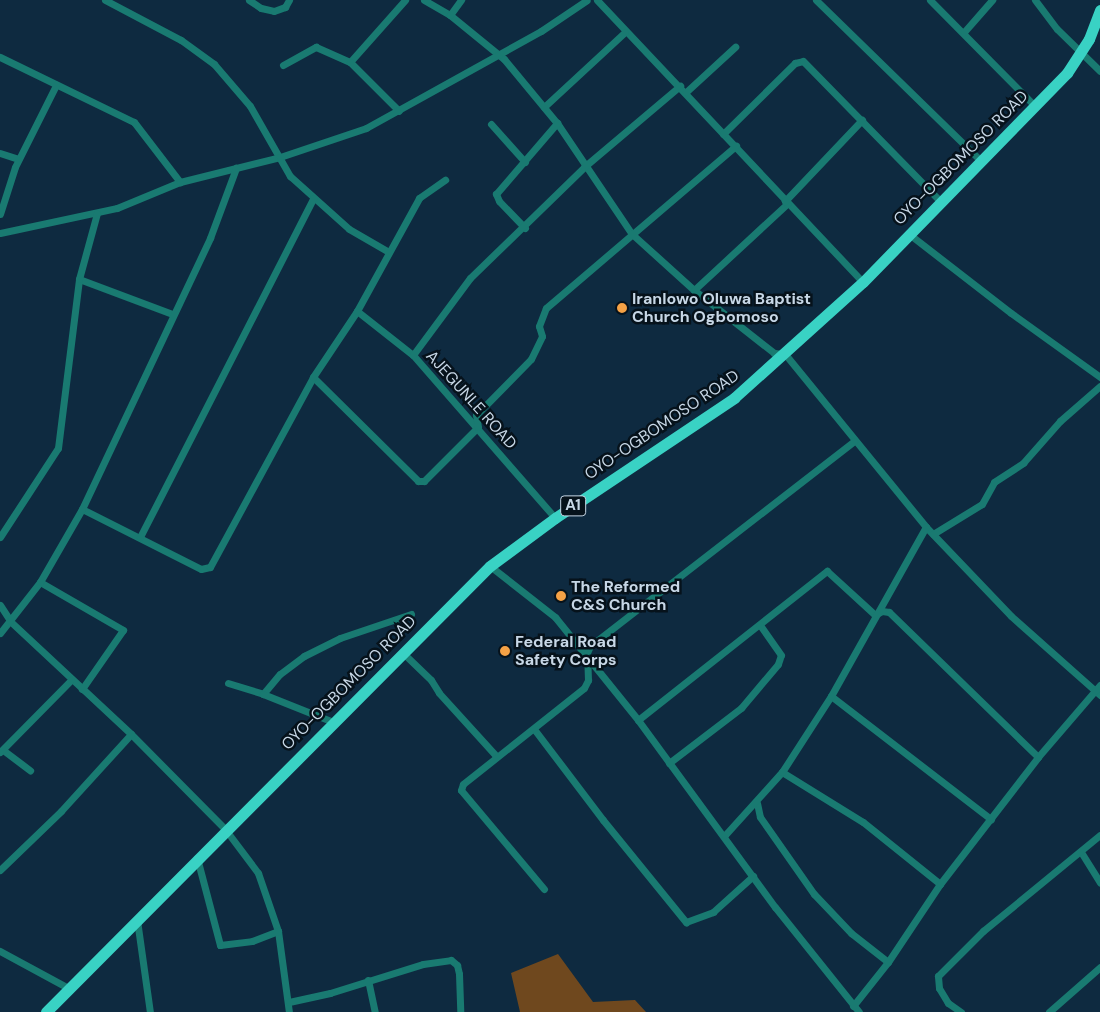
<!DOCTYPE html>
<html>
<head>
<meta charset="utf-8">
<style>
	body { margin:0 }
	#map { position:relative; width:1100px; height:1012px; overflow:hidden; background:#0e2a40; font-family:"DM Sans",sans-serif }
	div>[style] { position:absolute }
	.forest>* { inset:0; background:#6f481e }
	.minor>* { height:7px; margin:-3.5px; padding:0 3.5px; transform-origin:3.5px; border-radius:3.5px; background:#197a71 }
	.trunk>* { height:11px; margin:-5.5px; padding:0 5.5px; transform-origin:5.5px; border-radius:5.5px; background:#39d2c4 }
	.dots>* { width:14px; height:14px; translate:-50% -50%; box-sizing:border-box; border:2px solid #06121b; border-radius:50% }
	span { translate:-50% -50%; white-space:nowrap; text-align:center; line-height:1.15; -webkit-text-stroke:5px #06121b; paint-order:stroke }
	.shield-label span { padding:1px 4px; background:#06121b; border:1px solid; border-radius:4px; -webkit-text-stroke-width:0 }
	.shield-label { font-size:15px; color:#c7d7e6; font-weight:700 }
	.street-label { font-size:16px; color:#c7d7e6 }
	.poi-label { font-size:16px; color:#c7d7e6; font-weight:700 }
	.left { translate:0 -50%; text-align:left }
</style>
</head>
<body>
<div id="map">
	<div class="forest">
		<div style="clip-path:polygon(558px 954px,593px 1002px,635px 1000px,646px 1012px,520px 1012px,511px 973px)"></div>
	</div>
	<div class="minor">
		<div style="left:105px;top:0;width:86px;rotate:27.8deg"></div>
		<div style="left:181px;top:40px;width:41px;rotate:36deg"></div>
		<div style="left:214px;top:64px;width:55px;rotate:49.4deg"></div>
		<div style="left:250px;top:106px;width:81px;rotate:60.3deg"></div>
		<div style="left:290px;top:176px;width:79px;rotate:41.9deg"></div>
		<div style="left:349px;top:229px;width:44px;rotate:30.1deg"></div>
		<div style="left:249px;top:0;width:14px;rotate:34deg"></div>
		<div style="left:261px;top:8px;width:13px;rotate:13deg"></div>
		<div style="left:274px;top:11px;width:12px;rotate:-20deg"></div>
		<div style="left:285px;top:7px;width:8px;rotate:-60deg"></div>
		<div style="left:424px;top:0;width:30px;rotate:30deg"></div>
		<div style="left:450px;top:15px;width:70px;rotate:39.2deg"></div>
		<div style="left:504px;top:59px;width:83px;rotate:50.4deg"></div>
		<div style="left:557px;top:123px;width:134px;rotate:56deg"></div>
		<div style="left:632px;top:234px;width:84px;rotate:42.1deg"></div>
		<div style="left:694px;top:290px;width:102px;rotate:38.2deg"></div>
		<div style="left:774px;top:353px;width:11px;rotate:5deg"></div>
		<div style="left:785px;top:354px;width:223px;rotate:50.8deg"></div>
		<div style="left:926px;top:527px;width:123px;rotate:46.3deg"></div>
		<div style="left:1011px;top:616px;width:119px;rotate:41.6deg"></div>
		<div style="left:597px;top:0;width:388px;rotate:46.7deg"></div>
		<div style="left:816px;top:0;width:231px;rotate:44.3deg"></div>
		<div style="left:930px;top:0;width:149px;rotate:45.3deg"></div>
		<div style="left:1035px;top:0;width:36px;rotate:53deg"></div>
		<div style="left:1057px;top:29px;width:60px;rotate:44.3deg"></div>
		<div style="left:450px;top:15px;width:19px;rotate:-54deg"></div>
		<div style="left:964px;top:32px;width:43px;rotate:-48.8deg"></div>
		<div style="left:0;top:57px;width:149px;rotate:25.9deg"></div>
		<div style="left:134px;top:122px;width:76px;rotate:52.5deg"></div>
		<div style="left:350px;top:62px;width:83px;rotate:-48.4deg"></div>
		<div style="left:283px;top:65px;width:38px;rotate:-29deg"></div>
		<div style="left:316px;top:47px;width:37px;rotate:24deg"></div>
		<div style="left:350px;top:62px;width:69px;rotate:45deg"></div>
		<div style="left:686px;top:92px;width:67px;rotate:-42.6deg"></div>
		<div style="left:544px;top:107px;width:110px;rotate:-42.8deg"></div>
		<div style="left:491px;top:124px;width:51px;rotate:48.2deg"></div>
		<div style="left:723px;top:134px;width:101px;rotate:-44.6deg"></div>
		<div style="left:795px;top:63px;width:8px;rotate:-14deg"></div>
		<div style="left:803px;top:61px;width:199px;rotate:45.6deg"></div>
		<div style="left:0;top:153px;width:19px;rotate:18deg"></div>
		<div style="left:0;top:214px;width:49px;rotate:-72.3deg"></div>
		<div style="left:15px;top:167px;width:92px;rotate:-63.4deg"></div>
		<div style="left:525px;top:228px;width:37px;rotate:-134deg"></div>
		<div style="left:499px;top:201px;width:8px;rotate:-113deg"></div>
		<div style="left:496px;top:194px;width:94px;rotate:-49.3deg"></div>
		<div style="left:0;top:233px;width:120px;rotate:-12.1deg"></div>
		<div style="left:117px;top:208px;width:68px;rotate:-22.4deg"></div>
		<div style="left:180px;top:182px;width:103px;rotate:-14deg"></div>
		<div style="left:280px;top:157px;width:91px;rotate:-18.6deg"></div>
		<div style="left:366px;top:128px;width:200px;rotate:-29deg"></div>
		<div style="left:541px;top:31px;width:55px;rotate:-34deg"></div>
		<div style="left:909px;top:234px;width:129px;rotate:37.8deg"></div>
		<div style="left:1011px;top:313px;width:110px;rotate:35.7deg"></div>
		<div style="left:79px;top:279px;width:99px;rotate:20.6deg"></div>
		<div style="left:694px;top:290px;width:127px;rotate:-42.8deg"></div>
		<div style="left:787px;top:204px;width:4px;rotate:-124deg"></div>
		<div style="left:785px;top:201px;width:112px;rotate:-46.5deg"></div>
		<div style="left:357px;top:311px;width:71px;rotate:38.2deg"></div>
		<div style="left:413px;top:355px;width:216px;rotate:48.9deg"></div>
		<div style="left:413px;top:355px;width:96px;rotate:-53.5deg"></div>
		<div style="left:470px;top:278px;width:159px;rotate:-44.2deg"></div>
		<div style="left:584px;top:167px;width:126px;rotate:-40.2deg"></div>
		<div style="left:313px;top:377px;width:148px;rotate:44.7deg"></div>
		<div style="left:418px;top:481px;width:6px"></div>
		<div style="left:424px;top:481px;width:76px;rotate:-45deg"></div>
		<div style="left:478px;top:427px;width:12px;rotate:-99deg"></div>
		<div style="left:476px;top:415px;width:78px;rotate:-45.5deg"></div>
		<div style="left:531px;top:359px;width:25px;rotate:-64deg"></div>
		<div style="left:542px;top:336px;width:10px;rotate:-107deg"></div>
		<div style="left:539px;top:326px;width:19px;rotate:-69deg"></div>
		<div style="left:546px;top:308px;width:250px;rotate:-40.5deg"></div>
		<div style="left:82px;top:509px;width:133px;rotate:26.8deg"></div>
		<div style="left:201px;top:569px;width:9px;rotate:-13deg"></div>
		<div style="left:210px;top:567px;width:216px;rotate:-61.5deg"></div>
		<div style="left:313px;top:377px;width:79px;rotate:-56.3deg"></div>
		<div style="left:357px;top:311px;width:129px;rotate:-61.2deg"></div>
		<div style="left:419px;top:198px;width:32px;rotate:-35deg"></div>
		<div style="left:933px;top:534px;width:57px;rotate:-31.5deg"></div>
		<div style="left:982px;top:504px;width:25px;rotate:-61deg"></div>
		<div style="left:994px;top:482px;width:35px;rotate:-33deg"></div>
		<div style="left:1023px;top:463px;width:56px;rotate:-48.6deg"></div>
		<div style="left:1060px;top:421px;width:53px;rotate:-41.2deg"></div>
		<div style="left:0;top:537px;width:106px;rotate:-56.9deg"></div>
		<div style="left:58px;top:448px;width:170px;rotate:-82.9deg"></div>
		<div style="left:79px;top:279px;width:68px;rotate:-74.7deg"></div>
		<div style="left:140px;top:537px;width:380px;rotate:-62.9deg"></div>
		<div style="left:490px;top:566px;width:83px;rotate:38.1deg"></div>
		<div style="left:555px;top:617px;width:132px;rotate:51.1deg"></div>
		<div style="left:638px;top:720px;width:232px;rotate:53.8deg"></div>
		<div style="left:775px;top:907px;width:134px;rotate:51.3deg"></div>
		<div style="left:40px;top:582px;width:96px;rotate:30deg"></div>
		<div style="left:123px;top:630px;width:72px;rotate:124.8deg"></div>
		<div style="left:0;top:605px;width:20px;rotate:57deg"></div>
		<div style="left:11px;top:622px;width:164px;rotate:43deg"></div>
		<div style="left:131px;top:734px;width:134px;rotate:45.3deg"></div>
		<div style="left:225px;top:829px;width:55px;rotate:53.1deg"></div>
		<div style="left:258px;top:873px;width:61px;rotate:71deg"></div>
		<div style="left:278px;top:931px;width:82px;rotate:82.3deg"></div>
		<div style="left:0;top:633px;width:65px;rotate:-51.9deg"></div>
		<div style="left:40px;top:582px;width:84px;rotate:-60.1deg"></div>
		<div style="left:82px;top:509px;width:300px;rotate:-64.7deg"></div>
		<div style="left:210px;top:238px;width:75px;rotate:-69.6deg"></div>
		<div style="left:403px;top:653px;width:39px;rotate:44deg"></div>
		<div style="left:431px;top:680px;width:15px;rotate:58deg"></div>
		<div style="left:439px;top:693px;width:86px;rotate:47.8deg"></div>
		<div style="left:228px;top:683px;width:37px;rotate:17deg"></div>
		<div style="left:263px;top:694px;width:26px;rotate:-50deg"></div>
		<div style="left:280px;top:674px;width:30px;rotate:-37deg"></div>
		<div style="left:304px;top:656px;width:40px;rotate:-26.6deg"></div>
		<div style="left:340px;top:638px;width:75px;rotate:-18.7deg"></div>
		<div style="left:263px;top:694px;width:75px;rotate:21.8deg"></div>
		<div style="left:831px;top:696px;width:202px;rotate:37.6deg"></div>
		<div style="left:638px;top:720px;width:241px;rotate:-38.3deg"></div>
		<div style="left:827px;top:571px;width:65px;rotate:42.5deg"></div>
		<div style="left:875px;top:615px;width:8px;rotate:-30deg"></div>
		<div style="left:882px;top:611px;width:7px;rotate:8deg"></div>
		<div style="left:889px;top:612px;width:208px;rotate:44.2deg"></div>
		<div style="left:534px;top:729px;width:114px;rotate:52.8deg"></div>
		<div style="left:603px;top:820px;width:132px;rotate:50.9deg"></div>
		<div style="left:686px;top:922px;width:29px;rotate:-20deg"></div>
		<div style="left:713px;top:912px;width:54px;rotate:-42deg"></div>
		<div style="left:3px;top:750px;width:34px;rotate:37deg"></div>
		<div style="left:0;top:752px;width:101px;rotate:-45.4deg"></div>
		<div style="left:669px;top:763px;width:91px;rotate:-37.4deg"></div>
		<div style="left:741px;top:708px;width:57px;rotate:-49.9deg"></div>
		<div style="left:778px;top:664px;width:9px;rotate:-72deg"></div>
		<div style="left:781px;top:655px;width:37px;rotate:-125deg"></div>
		<div style="left:782px;top:772px;width:95px;rotate:31.7deg"></div>
		<div style="left:863px;top:822px;width:99px;rotate:38.8deg"></div>
		<div style="left:757px;top:803px;width:14px;rotate:78deg"></div>
		<div style="left:760px;top:817px;width:94px;rotate:55deg"></div>
		<div style="left:814px;top:894px;width:54px;rotate:46.5deg"></div>
		<div style="left:851px;top:933px;width:47px;rotate:38.1deg"></div>
		<div style="left:725px;top:835px;width:85px;rotate:-47.9deg"></div>
		<div style="left:782px;top:772px;width:90px;rotate:-57.2deg"></div>
		<div style="left:831px;top:696px;width:194px;rotate:-60.7deg"></div>
		<div style="left:1081px;top:852px;width:36px;rotate:58deg"></div>
		<div style="left:197px;top:858px;width:90px;rotate:75.2deg"></div>
		<div style="left:220px;top:945px;width:32px;rotate:-7deg"></div>
		<div style="left:252px;top:941px;width:28px;rotate:-21deg"></div>
		<div style="left:0;top:870px;width:85px;rotate:-44deg"></div>
		<div style="left:61px;top:811px;width:104px;rotate:-47.7deg"></div>
		<div style="left:544px;top:889px;width:129px;rotate:-130deg"></div>
		<div style="left:461px;top:790px;width:6px;rotate:-72deg"></div>
		<div style="left:463px;top:784px;width:154px;rotate:-38.4deg"></div>
		<div style="left:584px;top:688px;width:9px;rotate:-63deg"></div>
		<div style="left:588px;top:680px;width:27px;rotate:-92deg"></div>
		<div style="left:587px;top:653px;width:8px;rotate:-67deg"></div>
		<div style="left:590px;top:646px;width:334px;rotate:-37.8deg"></div>
		<div style="left:137px;top:920px;width:93px;rotate:82deg"></div>
		<div style="left:0;top:951px;width:80px;rotate:28.5deg"></div>
		<div style="left:368px;top:980px;width:33px;rotate:78deg"></div>
		<div style="left:289px;top:1002px;width:42px;rotate:-12.4deg"></div>
		<div style="left:330px;top:993px;width:97px;rotate:-17.3deg"></div>
		<div style="left:423px;top:964px;width:28px;rotate:-8deg"></div>
		<div style="left:451px;top:960px;width:8px;rotate:40deg"></div>
		<div style="left:457px;top:965px;width:9px;rotate:77deg"></div>
		<div style="left:459px;top:974px;width:38px;rotate:88deg"></div>
		<div style="left:853px;top:1006px;width:56px;rotate:-51.5deg"></div>
		<div style="left:888px;top:962px;width:94px;rotate:-56.3deg"></div>
		<div style="left:940px;top:884px;width:160px;rotate:-52.3deg"></div>
		<div style="left:1038px;top:757px;width:95px;rotate:-49.3deg"></div>
		<div style="left:961px;top:1012px;width:16px;rotate:-145deg"></div>
		<div style="left:948px;top:1003px;width:17px;rotate:-121deg"></div>
		<div style="left:939px;top:988px;width:12px;rotate:-95deg"></div>
		<div style="left:938px;top:976px;width:64px;rotate:-45deg"></div>
		<div style="left:983px;top:931px;width:151px;rotate:-39.4deg"></div>
		<div style="left:1049px;top:1012px;width:68px;rotate:-41.4deg"></div>
	</div>
	<div class="trunk">
		<div style="left:46px;top:1012px;width:629px;rotate:-45.13deg"></div>
		<div style="left:490px;top:566px;width:81px;rotate:-36.4deg"></div>
		<div style="left:555px;top:518px;width:216px;rotate:-33.8deg"></div>
		<div style="left:734px;top:398px;width:173px;rotate:-42deg"></div>
		<div style="left:863px;top:282px;width:292px;rotate:-45.7deg"></div>
		<div style="left:1067px;top:73px;width:40px;rotate:-57.1deg"></div>
		<div style="left:1089px;top:39px;width:31px;rotate:-69deg"></div>
	</div>
	<div class="dots">
		<div style="left:622px;top:308px;background:#f5a246"></div>
		<div style="left:561px;top:596px;background:#f5a246"></div>
		<div style="left:505px;top:651px;background:#f5a246"></div>
	</div>
	<div class="shield-label">
		<span style="left:573px;top:506px">A1</span>
	</div>
	<div class="street-label">
		<span style="left:961px;top:158px;rotate:-45deg">OYO-OGBOMOSO ROAD</span>
		<span style="left:471px;top:400px;rotate:48deg">AJEGUNLE ROAD</span>
		<span style="left:662px;top:425px;rotate:-34deg">OYO-OGBOMOSO ROAD</span>
		<span style="left:349px;top:683px;rotate:-45deg">OYO-OGBOMOSO ROAD</span>
	</div>
	<div class="poi-label">
		<span class="left" style="left:632px;top:308px">Iranlowo Oluwa Baptist<br>Church Ogbomoso</span>
		<span class="left" style="left:571px;top:596px">The Reformed<br>C&amp;S Church</span>
		<span class="left" style="left:515px;top:651px">Federal Road<br>Safety Corps</span>
	</div>
</div>
</body>
</html>
